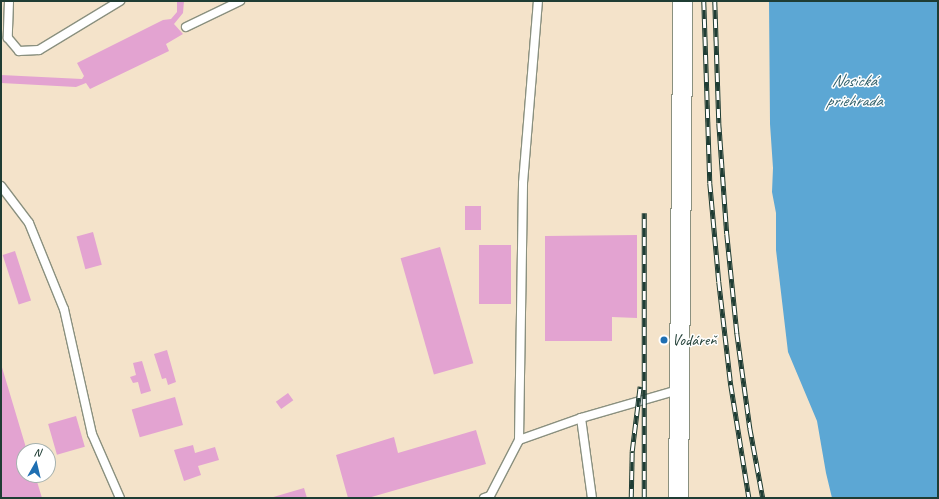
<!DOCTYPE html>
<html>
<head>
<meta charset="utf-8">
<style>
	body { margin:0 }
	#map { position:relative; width:939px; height:499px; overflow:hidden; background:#f4e3ca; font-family:Caveat,sans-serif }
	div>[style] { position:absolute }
	.water>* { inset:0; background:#5ca7d4 }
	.building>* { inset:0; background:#e3a3d1; transform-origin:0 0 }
	.roads { filter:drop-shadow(1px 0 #8a907f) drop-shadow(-1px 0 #8a907f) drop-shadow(0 1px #8a907f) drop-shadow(0 -1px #8a907f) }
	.service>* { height:8px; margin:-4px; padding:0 4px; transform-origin:4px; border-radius:4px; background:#fff }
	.tertiary>* { height:19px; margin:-9.5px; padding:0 9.5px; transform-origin:9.5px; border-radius:9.5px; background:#fff }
	.rail>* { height:4.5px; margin-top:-2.25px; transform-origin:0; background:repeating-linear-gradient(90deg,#fff 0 9px,#1f3d34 0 18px); box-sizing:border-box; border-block:1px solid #1f3d34 }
	.dots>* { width:11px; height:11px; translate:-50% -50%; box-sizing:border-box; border:2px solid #fff; border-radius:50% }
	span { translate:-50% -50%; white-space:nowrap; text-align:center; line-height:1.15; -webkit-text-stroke:3px #fff; paint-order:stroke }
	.poi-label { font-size:16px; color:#1f3d34 }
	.left { translate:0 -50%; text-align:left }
	.water-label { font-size:17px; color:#34626c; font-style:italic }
	.frame { position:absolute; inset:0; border:2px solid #1f3d34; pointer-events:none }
	.north { position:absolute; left:16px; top:443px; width:40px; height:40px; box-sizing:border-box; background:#fff; border:1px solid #a5b1ae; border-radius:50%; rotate:8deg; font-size:11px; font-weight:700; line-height:16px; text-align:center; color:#1f3d34 }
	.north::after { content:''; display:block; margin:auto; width:14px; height:18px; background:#1f6fb2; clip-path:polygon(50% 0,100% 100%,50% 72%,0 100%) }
</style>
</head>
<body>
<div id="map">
	<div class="water">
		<div style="clip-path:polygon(769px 1px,938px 1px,938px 498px,832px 498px,826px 473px,817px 421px,788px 352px,776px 250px,776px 213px,772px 192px,773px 168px,770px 124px)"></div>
	</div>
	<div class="building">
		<div style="clip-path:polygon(177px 1px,184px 1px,183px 13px,174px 24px,183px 34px,166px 44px,169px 51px,90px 89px,86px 83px,76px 87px,1px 83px,1px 75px,82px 79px,84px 76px,77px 63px,163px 20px,171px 19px,177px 12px)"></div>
		<div style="left:465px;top:206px;width:16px;height:24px"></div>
		<div style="left:93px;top:232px;width:34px;height:17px;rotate:75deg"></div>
		<div style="clip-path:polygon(637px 235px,637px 318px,612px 317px,612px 341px,545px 341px,545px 236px)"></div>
		<div style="left:479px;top:245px;width:32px;height:59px"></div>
		<div style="left:440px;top:247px;width:121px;height:41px;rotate:74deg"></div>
		<div style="left:15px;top:251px;width:52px;height:13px;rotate:72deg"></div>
		<div style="clip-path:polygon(167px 350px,176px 382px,168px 385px,166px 378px,162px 379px,154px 354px)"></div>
		<div style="clip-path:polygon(142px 361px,151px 391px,141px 394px,138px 382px,133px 383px,130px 377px,136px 375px,133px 363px)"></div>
		<div style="clip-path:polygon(1px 364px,27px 451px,24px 451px,24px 475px,35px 475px,42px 498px,1px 498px)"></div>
		<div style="left:288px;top:393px;width:9px;height:15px;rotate:54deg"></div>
		<div style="left:175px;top:397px;width:29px;height:45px;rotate:74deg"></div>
		<div style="left:76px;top:416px;width:32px;height:29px;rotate:74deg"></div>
		<div style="clip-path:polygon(476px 430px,486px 464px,368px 498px,348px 498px,336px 455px,394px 437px,398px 453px)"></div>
		<div style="clip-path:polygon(193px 445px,195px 453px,215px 447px,219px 460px,198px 466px,201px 475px,184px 481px,174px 450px)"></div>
		<div style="clip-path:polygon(304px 488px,307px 498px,270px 498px)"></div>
	</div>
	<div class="roads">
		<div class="service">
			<div style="left:9px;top:1px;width:37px;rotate:92deg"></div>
			<div style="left:8px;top:38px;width:17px;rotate:50deg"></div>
			<div style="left:19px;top:51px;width:20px;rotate:-3deg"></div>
			<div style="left:39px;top:50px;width:95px;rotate:-31.2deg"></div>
			<div style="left:186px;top:27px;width:60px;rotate:-25.7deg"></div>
			<div style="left:1px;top:186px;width:46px;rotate:52.9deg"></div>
			<div style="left:29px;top:223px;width:93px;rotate:67.9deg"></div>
			<div style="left:64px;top:309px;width:128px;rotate:77.4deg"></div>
			<div style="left:92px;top:434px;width:70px;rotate:66.4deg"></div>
			<div style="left:581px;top:418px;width:81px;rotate:82.2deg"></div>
			<div style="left:519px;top:440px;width:257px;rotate:-89.1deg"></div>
			<div style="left:523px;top:183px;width:183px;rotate:-85.3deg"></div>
			<div style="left:484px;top:498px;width:6px;rotate:-18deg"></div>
			<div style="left:490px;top:496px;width:63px;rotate:-62.6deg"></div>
			<div style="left:519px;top:440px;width:66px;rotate:-19.5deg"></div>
			<div style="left:581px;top:418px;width:101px;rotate:-16.1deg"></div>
		</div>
		<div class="tertiary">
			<div style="left:678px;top:498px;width:497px;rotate:-89.5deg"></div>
		</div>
	</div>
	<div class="rail">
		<div style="left:704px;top:1px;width:182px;rotate:88.1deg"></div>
		<div style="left:710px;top:183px;width:99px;rotate:84.8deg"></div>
		<div style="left:719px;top:282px;width:104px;rotate:83.4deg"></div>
		<div style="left:731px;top:385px;width:114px;rotate:80.9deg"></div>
		<div style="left:715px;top:1px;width:122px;rotate:88.1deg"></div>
		<div style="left:719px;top:123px;width:111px;rotate:85.9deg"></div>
		<div style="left:727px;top:234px;width:100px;rotate:84.2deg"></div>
		<div style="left:737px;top:333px;width:96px;rotate:82.2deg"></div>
		<div style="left:750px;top:428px;width:71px;rotate:79.5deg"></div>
		<div style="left:631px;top:498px;width:47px;rotate:-88.8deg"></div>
		<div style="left:632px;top:451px;width:65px;rotate:-83deg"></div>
		<div style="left:644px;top:498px;width:285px;rotate:-90deg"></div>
	</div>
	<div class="dots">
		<div style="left:664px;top:340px;background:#1f6fb2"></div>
	</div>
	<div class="poi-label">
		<span class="left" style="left:672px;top:340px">Vodáreň</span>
	</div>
	<div class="water-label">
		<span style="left:854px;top:91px">Nosická<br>priehrada</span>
	</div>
	<div class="frame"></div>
	<div class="north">N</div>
</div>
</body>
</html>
